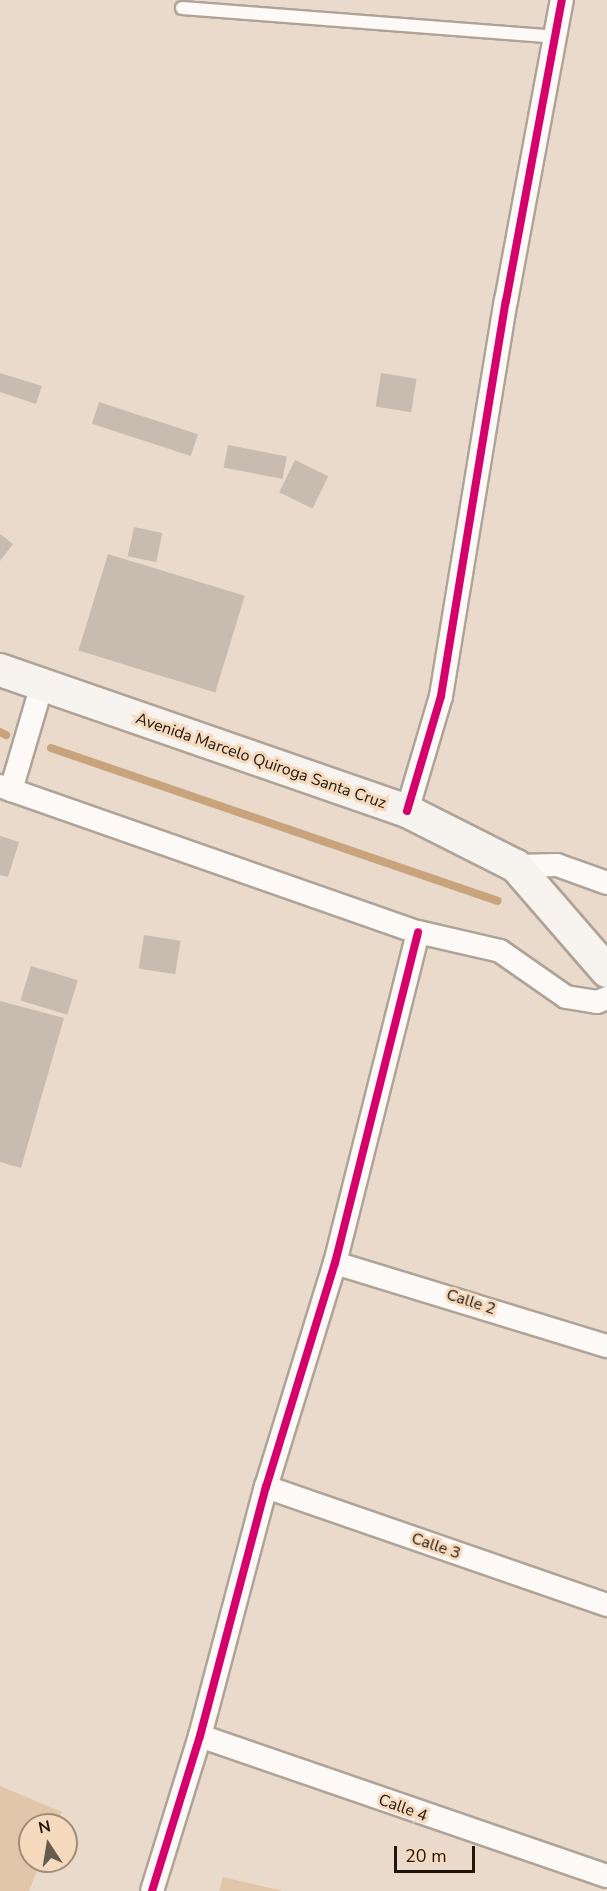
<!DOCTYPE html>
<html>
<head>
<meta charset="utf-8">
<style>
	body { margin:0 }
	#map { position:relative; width:607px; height:1891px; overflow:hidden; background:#e9dacb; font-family:"Nunito Sans",sans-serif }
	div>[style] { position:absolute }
	.green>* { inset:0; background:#e2c6a9 }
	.stream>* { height:8px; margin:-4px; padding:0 4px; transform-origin:4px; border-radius:4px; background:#c8a37b }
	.building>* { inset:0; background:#c8bcb0; transform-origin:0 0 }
	.roads { filter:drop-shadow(2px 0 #afa397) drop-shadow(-2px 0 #afa397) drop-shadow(0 2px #afa397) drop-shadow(0 -2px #afa397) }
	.service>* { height:12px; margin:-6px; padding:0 6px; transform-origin:6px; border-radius:6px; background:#fcf9f7 }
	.minor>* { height:22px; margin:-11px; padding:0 11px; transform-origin:11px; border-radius:11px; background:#fcf9f7 }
	.secondary>* { height:32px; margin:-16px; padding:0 16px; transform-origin:16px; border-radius:16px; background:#f7f3ee }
	.cycleway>* { height:8px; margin:-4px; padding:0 4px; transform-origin:4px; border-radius:4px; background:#d6006c }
	span { translate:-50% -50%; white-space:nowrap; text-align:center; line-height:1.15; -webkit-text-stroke:6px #f6dabe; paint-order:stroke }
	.street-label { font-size:16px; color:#20160c }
	.north { position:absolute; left:18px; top:1813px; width:60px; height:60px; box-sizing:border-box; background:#f6dabe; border:2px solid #a08c77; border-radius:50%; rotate:348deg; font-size:16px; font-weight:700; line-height:24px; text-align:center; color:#20160c }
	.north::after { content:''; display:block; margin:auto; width:21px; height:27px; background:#665b4f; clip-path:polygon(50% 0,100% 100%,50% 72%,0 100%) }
	.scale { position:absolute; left:394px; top:1846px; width:81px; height:27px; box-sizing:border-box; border:3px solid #20160c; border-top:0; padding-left:8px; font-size:18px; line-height:21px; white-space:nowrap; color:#20160c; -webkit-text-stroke:4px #f6dabe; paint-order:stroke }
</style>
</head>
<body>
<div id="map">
	<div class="green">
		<div style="clip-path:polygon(0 1786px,62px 1812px,56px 1825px,30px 1825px,30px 1861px,41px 1861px,29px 1891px,0 1891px)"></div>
		<div style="clip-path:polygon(223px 1877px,283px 1891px,219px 1891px)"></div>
	</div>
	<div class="stream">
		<div style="left:0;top:732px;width:7px;rotate:27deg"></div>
		<div style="left:51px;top:748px;width:472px;rotate:18.9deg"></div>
	</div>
	<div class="building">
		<div style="clip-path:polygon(0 373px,42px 386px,36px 404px,0 392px)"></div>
		<div style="left:381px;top:373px;width:36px;height:34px;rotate:9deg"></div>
		<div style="left:99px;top:402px;width:104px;height:23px;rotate:18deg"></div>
		<div style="left:228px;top:445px;width:60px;height:23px;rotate:11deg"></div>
		<div style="left:295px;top:460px;width:37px;height:36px;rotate:26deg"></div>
		<div style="left:134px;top:527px;width:29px;height:30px;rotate:12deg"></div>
		<div style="clip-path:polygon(0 534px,13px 544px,0 561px)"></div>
		<div style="left:108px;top:554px;width:143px;height:101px;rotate:17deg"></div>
		<div style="clip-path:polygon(0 836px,19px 842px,8px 877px,0 875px)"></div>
		<div style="left:144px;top:935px;width:37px;height:34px;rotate:9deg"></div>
		<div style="left:31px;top:966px;width:49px;height:36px;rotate:17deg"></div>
		<div style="clip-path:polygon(0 1001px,64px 1018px,21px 1168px,0 1162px)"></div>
	</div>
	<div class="roads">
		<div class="service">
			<div style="left:182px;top:8px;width:375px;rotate:4.4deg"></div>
		</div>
		<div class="minor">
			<div style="left:0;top:786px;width:443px;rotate:19.3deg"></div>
			<div style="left:418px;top:932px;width:84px;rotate:13deg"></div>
			<div style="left:500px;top:951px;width:80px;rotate:34.9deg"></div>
			<div style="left:566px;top:997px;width:31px;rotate:9deg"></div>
			<div style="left:597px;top:1002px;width:11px;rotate:-22deg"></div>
			<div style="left:11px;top:790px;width:109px;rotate:-73.6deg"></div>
			<div style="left:407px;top:811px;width:120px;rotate:-73.5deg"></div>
			<div style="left:441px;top:696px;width:400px;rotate:-80.7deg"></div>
			<div style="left:506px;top:301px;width:306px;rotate:-79.5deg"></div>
			<div style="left:516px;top:866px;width:41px;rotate:-1.4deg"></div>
			<div style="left:557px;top:865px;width:53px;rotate:19.8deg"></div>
			<div style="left:335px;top:1263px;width:284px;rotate:17deg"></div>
			<div style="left:266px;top:1487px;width:361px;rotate:19.1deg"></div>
			<div style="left:200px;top:1736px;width:430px;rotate:19deg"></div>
			<div style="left:152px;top:1891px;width:162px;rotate:-72.8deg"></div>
			<div style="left:200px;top:1736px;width:258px;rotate:-75.2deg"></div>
			<div style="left:266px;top:1487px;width:234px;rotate:-72.9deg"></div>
			<div style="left:335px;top:1263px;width:341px;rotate:-75.9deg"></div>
		</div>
		<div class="secondary">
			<div style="left:0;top:670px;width:431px;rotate:19.1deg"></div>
			<div style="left:407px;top:811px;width:122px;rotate:26.8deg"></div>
			<div style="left:516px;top:866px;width:139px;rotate:49.1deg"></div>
		</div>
	</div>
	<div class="cycleway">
		<div style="left:407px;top:811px;width:120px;rotate:-73.5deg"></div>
		<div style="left:441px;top:696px;width:400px;rotate:-80.7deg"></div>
		<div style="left:506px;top:301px;width:306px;rotate:-79.5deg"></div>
		<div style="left:152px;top:1891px;width:162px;rotate:-72.8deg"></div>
		<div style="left:200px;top:1736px;width:258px;rotate:-75.2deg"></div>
		<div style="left:266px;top:1487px;width:234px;rotate:-72.9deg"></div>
		<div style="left:335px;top:1263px;width:341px;rotate:-75.9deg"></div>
	</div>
	<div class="street-label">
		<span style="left:261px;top:761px;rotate:19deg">Avenida Marcelo Quiroga Santa Cruz</span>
		<span style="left:471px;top:1302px;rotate:18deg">Calle 2</span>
		<span style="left:436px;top:1546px;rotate:19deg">Calle 3</span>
		<span style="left:403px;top:1808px;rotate:20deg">Calle 4</span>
	</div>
	<div class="north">N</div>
	<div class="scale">20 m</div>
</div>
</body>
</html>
